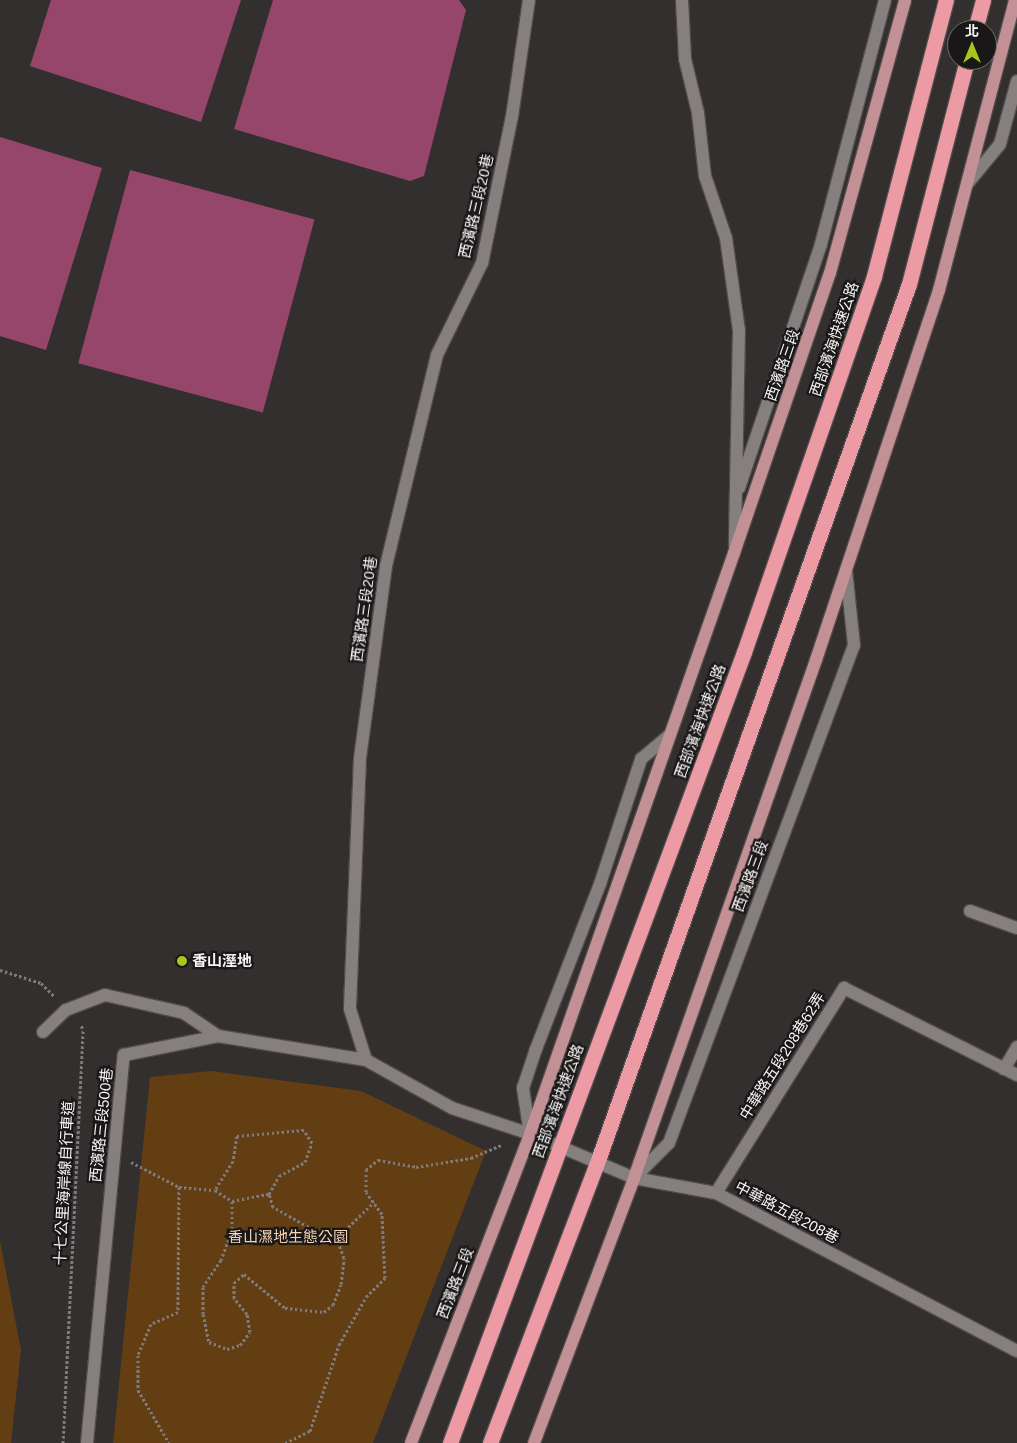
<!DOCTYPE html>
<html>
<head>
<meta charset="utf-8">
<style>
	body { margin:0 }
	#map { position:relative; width:1017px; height:1443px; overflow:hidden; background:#332f2e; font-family:Arial,"Noto Sans TC",sans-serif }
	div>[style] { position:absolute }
	.green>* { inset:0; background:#633e12 }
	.water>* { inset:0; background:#96466a; transform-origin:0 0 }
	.path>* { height:3px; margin-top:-1.5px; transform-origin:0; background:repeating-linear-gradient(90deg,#7f7b7b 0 2.5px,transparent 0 5px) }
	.roads { filter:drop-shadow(1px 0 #504c4b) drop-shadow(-1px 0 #504c4b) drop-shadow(0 1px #504c4b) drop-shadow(0 -1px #504c4b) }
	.minor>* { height:12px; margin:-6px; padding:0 6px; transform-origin:6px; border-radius:6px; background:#85807f }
	.major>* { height:12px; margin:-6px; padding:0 6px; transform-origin:6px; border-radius:6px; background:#c39095 }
	.highway>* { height:15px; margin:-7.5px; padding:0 7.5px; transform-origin:7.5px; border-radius:7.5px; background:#ec9aa4 }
	.dots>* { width:14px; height:14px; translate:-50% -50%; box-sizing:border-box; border:2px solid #191717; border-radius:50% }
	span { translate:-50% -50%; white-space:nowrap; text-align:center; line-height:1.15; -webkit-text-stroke:4.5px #191717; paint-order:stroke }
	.street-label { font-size:15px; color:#f6f3f3 }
	.poi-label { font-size:15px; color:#f6f3f3; font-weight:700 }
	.left { translate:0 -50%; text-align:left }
	.park-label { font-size:15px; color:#f7d5b4 }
	.north { position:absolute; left:947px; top:20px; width:50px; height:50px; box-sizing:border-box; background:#191717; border:1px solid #716f6f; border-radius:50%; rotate:0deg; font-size:14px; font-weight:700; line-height:20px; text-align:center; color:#f6f3f3 }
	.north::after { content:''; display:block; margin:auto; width:18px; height:22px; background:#a8c71d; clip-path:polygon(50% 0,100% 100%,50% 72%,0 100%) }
</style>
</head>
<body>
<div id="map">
	<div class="green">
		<div style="clip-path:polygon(211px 1071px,361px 1091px,486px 1151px,373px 1443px,113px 1443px,150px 1077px)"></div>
		<div style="clip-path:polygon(0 1241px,21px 1350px,11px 1443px,0 1443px)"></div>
	</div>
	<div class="water">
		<div style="clip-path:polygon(51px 0,241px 0,201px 122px,30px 66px)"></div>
		<div style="clip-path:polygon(273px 0,459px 0,466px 10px,424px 176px,410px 181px,234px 129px)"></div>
		<div style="clip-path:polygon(0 137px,102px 168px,46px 350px,0 336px)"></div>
		<div style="left:130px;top:170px;width:191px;height:200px;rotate:15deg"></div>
	</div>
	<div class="path">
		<div style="left:0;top:970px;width:43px;rotate:17.6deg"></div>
		<div style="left:41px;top:983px;width:18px;rotate:45deg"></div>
		<div style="left:131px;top:1162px;width:54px;rotate:27.5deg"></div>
		<div style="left:179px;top:1187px;width:125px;rotate:90.5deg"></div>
		<div style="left:178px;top:1312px;width:30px;rotate:156deg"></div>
		<div style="left:151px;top:1324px;width:34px;rotate:113deg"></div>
		<div style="left:138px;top:1355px;width:35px;rotate:90deg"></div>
		<div style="left:138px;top:1390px;width:61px;rotate:59.7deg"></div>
		<div style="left:179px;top:1187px;width:36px;rotate:5deg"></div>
		<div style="left:215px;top:1190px;width:20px;rotate:33deg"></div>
		<div style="left:232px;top:1201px;width:29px;rotate:90deg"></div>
		<div style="left:232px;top:1230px;width:32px;rotate:110deg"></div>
		<div style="left:221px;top:1260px;width:32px;rotate:124deg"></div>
		<div style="left:203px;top:1287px;width:27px;rotate:90deg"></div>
		<div style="left:203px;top:1314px;width:29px;rotate:78deg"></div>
		<div style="left:209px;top:1342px;width:19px;rotate:21deg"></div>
		<div style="left:227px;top:1349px;width:14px;rotate:-17deg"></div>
		<div style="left:240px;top:1345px;width:16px;rotate:-52deg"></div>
		<div style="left:250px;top:1332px;width:18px;rotate:-99deg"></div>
		<div style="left:247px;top:1314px;width:21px;rotate:-129deg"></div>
		<div style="left:234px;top:1298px;width:15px;rotate:-90deg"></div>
		<div style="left:234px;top:1283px;width:13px;rotate:-42deg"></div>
		<div style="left:244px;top:1274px;width:53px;rotate:39.7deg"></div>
		<div style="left:285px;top:1308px;width:39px;rotate:6deg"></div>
		<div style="left:324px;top:1312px;width:11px;rotate:-38deg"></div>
		<div style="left:333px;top:1305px;width:22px;rotate:-69deg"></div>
		<div style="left:341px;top:1284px;width:26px;rotate:-83deg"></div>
		<div style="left:344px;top:1258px;width:15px;rotate:-110deg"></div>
		<div style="left:339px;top:1244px;width:76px;rotate:-150.7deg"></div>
		<div style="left:273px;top:1207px;width:14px;rotate:-107deg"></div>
		<div style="left:269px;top:1194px;width:21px;rotate:-61deg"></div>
		<div style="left:279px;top:1176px;width:30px;rotate:-28deg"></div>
		<div style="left:305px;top:1162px;width:20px;rotate:-70deg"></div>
		<div style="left:312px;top:1143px;width:15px;rotate:-122deg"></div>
		<div style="left:304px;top:1130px;width:67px;rotate:174.9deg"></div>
		<div style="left:237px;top:1136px;width:25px;rotate:99deg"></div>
		<div style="left:233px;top:1161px;width:34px;rotate:122deg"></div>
		<div style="left:232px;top:1201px;width:38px;rotate:-11deg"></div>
		<div style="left:334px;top:1241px;width:56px;rotate:-44.3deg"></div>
		<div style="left:63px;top:1443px;width:415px;rotate:-87.2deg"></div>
		<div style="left:83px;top:1028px;width:4px;rotate:-135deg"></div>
		<div style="left:285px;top:1443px;width:28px;rotate:-26deg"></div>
		<div style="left:310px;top:1431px;width:91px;rotate:-71.4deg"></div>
		<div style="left:339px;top:1345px;width:55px;rotate:-60.6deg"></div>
		<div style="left:366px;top:1297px;width:27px;rotate:-45deg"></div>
		<div style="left:385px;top:1278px;width:64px;rotate:-92.7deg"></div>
		<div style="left:382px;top:1214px;width:27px;rotate:-126deg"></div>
		<div style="left:366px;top:1192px;width:22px;rotate:-90deg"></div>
		<div style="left:366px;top:1170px;width:16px;rotate:-40deg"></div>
		<div style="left:378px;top:1160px;width:39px;rotate:10deg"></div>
		<div style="left:416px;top:1167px;width:56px;rotate:-9.3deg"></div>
		<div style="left:471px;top:1158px;width:34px;rotate:-23deg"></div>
	</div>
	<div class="roads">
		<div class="minor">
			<div style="left:529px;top:0;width:117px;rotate:98.3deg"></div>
			<div style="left:512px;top:116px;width:150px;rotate:101.5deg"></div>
			<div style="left:482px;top:263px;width:102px;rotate:116.1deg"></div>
			<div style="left:437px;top:355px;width:217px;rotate:103.6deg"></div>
			<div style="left:386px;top:566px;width:194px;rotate:97.7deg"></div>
			<div style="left:360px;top:758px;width:251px;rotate:92.3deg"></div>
			<div style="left:350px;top:1009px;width:53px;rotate:72.6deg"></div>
			<div style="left:366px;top:1060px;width:98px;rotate:29.2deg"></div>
			<div style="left:452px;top:1108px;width:82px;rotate:18.4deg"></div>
			<div style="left:530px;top:1134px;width:113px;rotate:22.9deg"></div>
			<div style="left:634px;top:1178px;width:83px;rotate:10.4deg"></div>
			<div style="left:716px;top:1193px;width:340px;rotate:27.7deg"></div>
			<div style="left:682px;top:0;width:59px;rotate:87.1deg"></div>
			<div style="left:685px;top:59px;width:56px;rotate:76.5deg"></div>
			<div style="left:698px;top:113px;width:63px;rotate:83.7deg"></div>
			<div style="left:705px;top:176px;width:65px;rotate:71.3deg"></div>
			<div style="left:726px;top:238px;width:93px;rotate:82deg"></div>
			<div style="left:739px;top:330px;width:216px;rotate:91.1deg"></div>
			<div style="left:968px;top:183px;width:50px;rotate:-50.6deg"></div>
			<div style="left:1000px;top:144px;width:65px;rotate:-74.9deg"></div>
			<div style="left:739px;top:488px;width:257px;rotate:-71.4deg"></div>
			<div style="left:821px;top:244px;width:252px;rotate:-75.3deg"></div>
			<div style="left:970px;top:911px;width:50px;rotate:19.9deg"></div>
			<div style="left:43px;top:1032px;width:32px;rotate:-44deg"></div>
			<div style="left:66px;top:1010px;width:42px;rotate:-21deg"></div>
			<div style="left:105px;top:995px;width:81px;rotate:12.8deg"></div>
			<div style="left:184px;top:1013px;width:41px;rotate:34.1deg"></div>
			<div style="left:1004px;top:1069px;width:26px;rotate:-59deg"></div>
			<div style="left:530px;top:1134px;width:47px;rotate:-98.7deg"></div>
			<div style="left:523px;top:1088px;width:41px;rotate:-71.6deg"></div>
			<div style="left:536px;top:1049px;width:177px;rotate:-68.8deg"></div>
			<div style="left:600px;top:884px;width:132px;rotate:-71.8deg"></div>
			<div style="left:641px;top:759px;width:38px;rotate:-40deg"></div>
			<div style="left:634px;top:1178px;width:49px;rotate:-45deg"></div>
			<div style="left:669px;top:1143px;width:531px;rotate:-69.62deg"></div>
			<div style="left:854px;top:645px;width:75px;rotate:-96.1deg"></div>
			<div style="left:716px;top:1193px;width:242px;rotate:-58deg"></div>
			<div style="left:844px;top:988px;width:194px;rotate:26.7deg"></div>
			<div style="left:87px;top:1443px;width:390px;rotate:-84.6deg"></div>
			<div style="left:124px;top:1055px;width:96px;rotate:-11.4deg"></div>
			<div style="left:218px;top:1036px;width:150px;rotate:9.2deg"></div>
		</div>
		<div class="major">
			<div style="left:411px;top:1443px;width:331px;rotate:-68.9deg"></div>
			<div style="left:530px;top:1134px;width:616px;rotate:-70.65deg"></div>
			<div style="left:734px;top:553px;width:296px;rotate:-71.1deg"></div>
			<div style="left:830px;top:273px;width:283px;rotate:-74.6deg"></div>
			<div style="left:534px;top:1443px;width:283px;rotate:-69.3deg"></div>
			<div style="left:634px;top:1178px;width:549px;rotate:-70.64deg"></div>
			<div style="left:816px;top:660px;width:390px;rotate:-71.6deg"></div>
			<div style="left:939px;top:290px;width:300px;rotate:-75.3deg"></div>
		</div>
		<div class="highway">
			<div style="left:975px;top:30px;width:31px;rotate:-75deg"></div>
			<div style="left:450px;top:1443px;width:844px;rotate:-69.61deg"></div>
			<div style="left:744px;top:652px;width:398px;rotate:-70.9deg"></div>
			<div style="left:874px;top:276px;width:285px;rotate:-75.4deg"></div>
			<div style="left:490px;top:1443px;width:300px;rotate:-69.1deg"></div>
			<div style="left:597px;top:1163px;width:933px;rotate:-70.46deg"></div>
			<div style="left:909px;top:284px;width:231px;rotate:-75.5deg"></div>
		</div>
	</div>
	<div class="dots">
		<div style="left:182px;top:961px;background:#a8c71d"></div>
	</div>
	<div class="street-label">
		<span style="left:476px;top:206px;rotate:-77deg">西濱路三段20巷</span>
		<span style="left:834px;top:339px;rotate:-71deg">西部濱海快速公路</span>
		<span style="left:782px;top:365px;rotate:-71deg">西濱路三段</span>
		<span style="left:364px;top:609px;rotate:-82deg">西濱路三段20巷</span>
		<span style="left:700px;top:721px;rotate:-70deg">西部濱海快速公路</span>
		<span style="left:750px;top:876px;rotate:-70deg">西濱路三段</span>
		<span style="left:782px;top:1056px;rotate:-58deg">中華路五段208巷62弄</span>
		<span style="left:558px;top:1101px;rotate:-70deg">西部濱海快速公路</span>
		<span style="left:101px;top:1125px;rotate:-84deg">西濱路三段500巷</span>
		<span style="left:64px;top:1183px;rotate:-87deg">十七公里海岸線自行車道</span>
		<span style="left:787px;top:1212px;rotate:28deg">中華路五段208巷</span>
		<span style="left:455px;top:1283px;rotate:-69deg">西濱路三段</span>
	</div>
	<div class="poi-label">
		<span class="left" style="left:192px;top:961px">香山溼地</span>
	</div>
	<div class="park-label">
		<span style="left:288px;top:1237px">香山濕地生態公園</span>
	</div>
	<div class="north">北</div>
</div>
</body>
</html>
